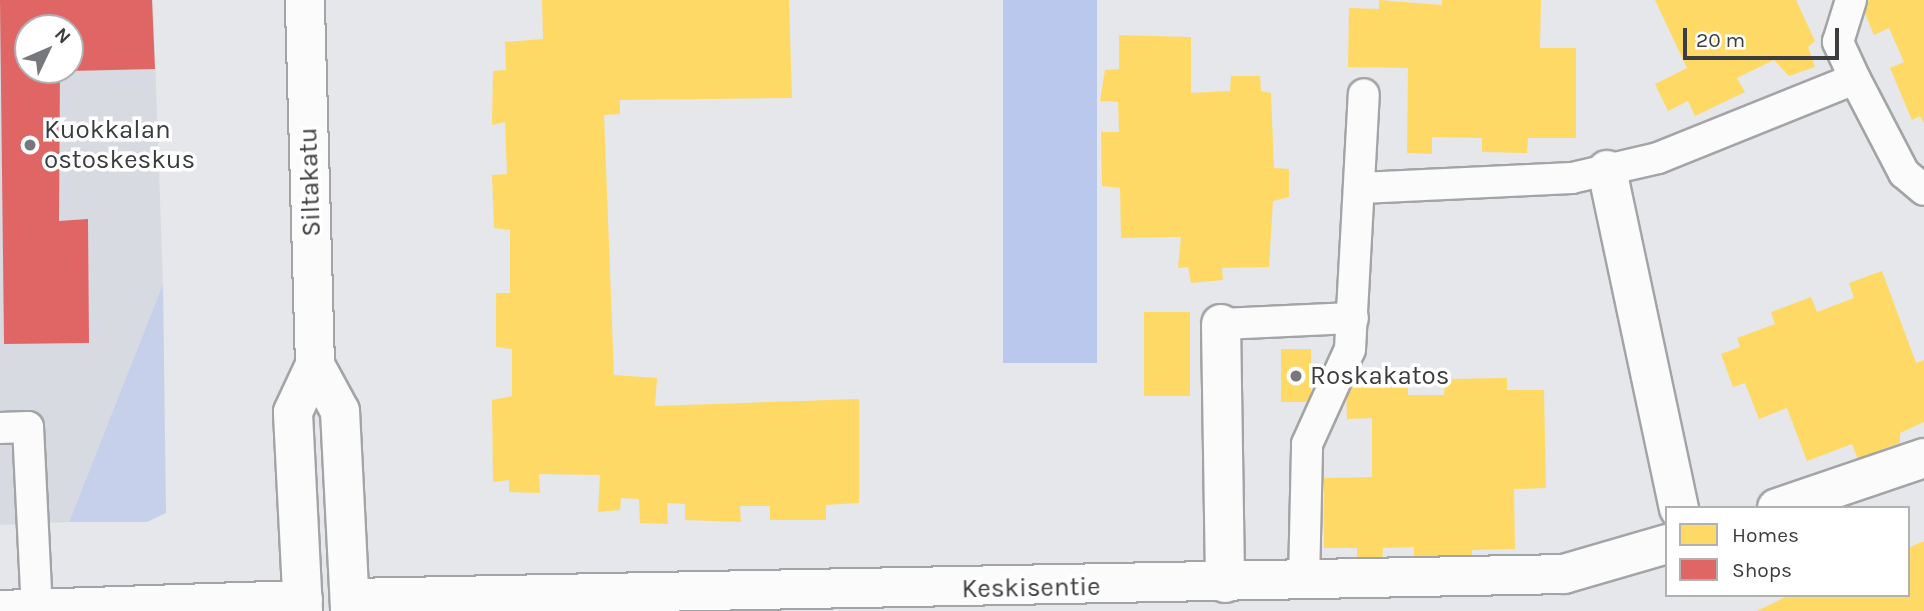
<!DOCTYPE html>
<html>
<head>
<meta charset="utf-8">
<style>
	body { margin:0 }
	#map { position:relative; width:1924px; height:611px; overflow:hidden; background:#e5e7ea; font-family:Karla,sans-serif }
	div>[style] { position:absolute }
	.built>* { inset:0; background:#d8dae2 }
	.green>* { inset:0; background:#c6d0eb }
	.forest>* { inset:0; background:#bbc8ed; transform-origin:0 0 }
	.homes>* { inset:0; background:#ffd966; transform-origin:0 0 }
	.shops>* { inset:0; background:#e06666 }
	.roads { filter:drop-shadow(2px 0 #a3a4a6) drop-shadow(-2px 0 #a3a4a6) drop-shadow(0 2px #a3a4a6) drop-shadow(0 -2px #a3a4a6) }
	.lane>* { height:30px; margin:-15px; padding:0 15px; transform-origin:15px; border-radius:15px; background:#fbfbfc }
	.street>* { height:38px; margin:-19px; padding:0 19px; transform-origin:19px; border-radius:19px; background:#fbfbfc }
	.secondary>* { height:38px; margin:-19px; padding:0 19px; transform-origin:19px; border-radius:19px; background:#fbfbfc }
	.dots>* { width:19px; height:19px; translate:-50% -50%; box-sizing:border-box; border:4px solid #fff; border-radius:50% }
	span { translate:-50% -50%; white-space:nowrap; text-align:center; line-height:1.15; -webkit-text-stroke:7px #fff; paint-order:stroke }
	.poi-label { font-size:26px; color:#3c3d3f }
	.left { translate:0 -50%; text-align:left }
	.street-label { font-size:26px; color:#3c3d3f }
	.legend { position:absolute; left:1665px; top:506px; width:245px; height:91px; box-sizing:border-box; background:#fff; border:2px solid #b1b1b2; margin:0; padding:9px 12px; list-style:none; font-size:21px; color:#3c3d3f }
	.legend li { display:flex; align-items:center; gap:14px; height:35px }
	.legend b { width:35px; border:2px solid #b1b1b2 }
	.north { position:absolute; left:14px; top:14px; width:70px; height:70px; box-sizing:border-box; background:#fff; border:2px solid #b1b1b2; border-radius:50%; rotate:46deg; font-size:19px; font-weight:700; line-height:28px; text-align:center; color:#3c3d3f }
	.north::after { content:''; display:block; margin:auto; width:24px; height:32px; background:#77787b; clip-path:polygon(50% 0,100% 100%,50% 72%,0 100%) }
	.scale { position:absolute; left:1683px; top:28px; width:156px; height:32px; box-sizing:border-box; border:4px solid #3c3d3f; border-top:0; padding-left:9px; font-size:21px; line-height:24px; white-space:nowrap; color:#3c3d3f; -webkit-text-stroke:5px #fff; paint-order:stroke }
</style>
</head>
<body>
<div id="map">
	<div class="built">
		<div style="clip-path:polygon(evenodd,0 0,153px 0,163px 284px,69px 522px,0 525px,0 0,28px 28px,70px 28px,70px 70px,28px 70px,28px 28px)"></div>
	</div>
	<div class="green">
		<div style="clip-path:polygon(163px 284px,166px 513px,147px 522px,69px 522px)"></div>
	</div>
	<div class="forest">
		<div style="left:1003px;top:0;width:94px;height:363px"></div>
	</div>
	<div class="homes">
		<div style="clip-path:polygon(542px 0,789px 0,792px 98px,620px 100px,620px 114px,604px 115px,614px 375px,657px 378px,655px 406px,859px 399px,859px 503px,826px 505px,826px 520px,770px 520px,770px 506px,740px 506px,741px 522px,685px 520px,685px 504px,667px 503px,668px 524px,640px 523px,639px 499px,621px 498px,620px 510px,598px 512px,600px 475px,539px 474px,540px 493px,509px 492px,509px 480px,493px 482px,492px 400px,512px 396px,512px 349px,496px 347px,496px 293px,510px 293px,510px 230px,494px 228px,492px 175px,507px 174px,505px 122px,492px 125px,493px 71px,506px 70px,505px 42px,543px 39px)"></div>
		<div style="clip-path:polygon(1379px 0,1442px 5px,1442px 0,1541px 0,1540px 48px,1576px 48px,1576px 138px,1528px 138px,1527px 153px,1482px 152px,1482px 138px,1432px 137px,1432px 154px,1407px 153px,1408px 68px,1348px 67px,1349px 8px,1379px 9px)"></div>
		<div style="clip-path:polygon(1655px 0,1796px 0,1815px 41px,1808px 47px,1815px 67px,1789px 76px,1774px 60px,1737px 78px,1745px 92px,1695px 116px,1688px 101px,1668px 111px,1655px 84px,1687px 68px)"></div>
		<div style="clip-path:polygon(1870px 0,1924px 0,1924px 124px,1920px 116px,1912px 120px,1890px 68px,1904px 62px,1889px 28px,1874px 35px,1861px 4px)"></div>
		<div style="clip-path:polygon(1119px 35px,1191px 37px,1191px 93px,1230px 91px,1231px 76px,1260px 76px,1261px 91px,1271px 93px,1274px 168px,1289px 169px,1289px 197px,1273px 201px,1269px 267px,1222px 268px,1223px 280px,1191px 283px,1188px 267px,1178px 268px,1181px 237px,1121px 238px,1120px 188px,1102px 186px,1101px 132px,1119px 132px,1118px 102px,1100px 101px,1105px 70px,1119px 69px)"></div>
		<div style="clip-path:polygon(1882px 271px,1916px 363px,1924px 360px,1924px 422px,1900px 433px,1900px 443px,1858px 459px,1852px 444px,1807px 461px,1787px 408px,1759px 419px,1745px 383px,1733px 387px,1721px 354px,1740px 347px,1737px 338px,1775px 324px,1771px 312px,1811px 297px,1817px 312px,1854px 298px,1849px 283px)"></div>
		<div style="left:1144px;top:312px;width:46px;height:84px"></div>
		<div style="left:1281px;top:349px;width:30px;height:53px"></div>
		<div style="clip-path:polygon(1507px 378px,1507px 390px,1544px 390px,1546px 488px,1514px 489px,1515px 549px,1472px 550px,1472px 563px,1414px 565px,1414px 547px,1383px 548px,1382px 564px,1357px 564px,1357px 548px,1324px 548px,1324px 478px,1372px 477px,1372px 418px,1347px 419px,1346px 381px,1408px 380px,1408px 395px,1444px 395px,1445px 379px)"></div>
		<div style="clip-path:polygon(1924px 541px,1924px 611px,1757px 611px,1790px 595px,1908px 595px,1908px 548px)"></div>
	</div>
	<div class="shops">
		<div style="clip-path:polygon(0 0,152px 0,155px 69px,70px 71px,70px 28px,28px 28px,28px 70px,60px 70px,59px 221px,88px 219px,89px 343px,4px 344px)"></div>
	</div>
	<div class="roads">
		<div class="lane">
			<div style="left:1855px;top:79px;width:106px;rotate:62.5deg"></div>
			<div style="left:1904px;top:173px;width:26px;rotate:40deg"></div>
			<div style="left:1361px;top:188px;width:211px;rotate:-2.7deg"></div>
			<div style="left:1572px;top:178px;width:88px;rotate:-13.1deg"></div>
			<div style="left:1658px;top:158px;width:212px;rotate:-21.9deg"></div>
			<div style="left:1855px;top:79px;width:41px;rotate:-114.7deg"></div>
			<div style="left:1838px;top:42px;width:44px;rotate:-72.8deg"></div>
			<div style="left:1221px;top:324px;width:132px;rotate:-2.6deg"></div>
			<div style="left:0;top:428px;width:28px;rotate:-2deg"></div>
			<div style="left:28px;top:427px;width:184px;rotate:87.2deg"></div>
			<div style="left:1304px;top:581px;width:137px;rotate:-88.7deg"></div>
			<div style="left:1307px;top:444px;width:104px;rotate:-65.6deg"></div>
			<div style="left:1350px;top:349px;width:255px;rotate:-86.9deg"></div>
		</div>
		<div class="street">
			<div style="left:1607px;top:170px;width:346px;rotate:78deg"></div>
			<div style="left:1221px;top:324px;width:259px;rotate:89.1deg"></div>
			<div style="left:1777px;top:508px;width:155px;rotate:-18.8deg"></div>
			<div style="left:350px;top:598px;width:1214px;rotate:-1.13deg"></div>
			<div style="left:1564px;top:574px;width:107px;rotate:-16.2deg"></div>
			<div style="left:0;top:610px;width:303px;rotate:-1.9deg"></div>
		</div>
		<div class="secondary">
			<div style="left:315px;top:365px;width:52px;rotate:61.5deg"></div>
			<div style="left:340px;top:411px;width:200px;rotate:87.1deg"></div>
			<div style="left:303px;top:611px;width:199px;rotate:-92.9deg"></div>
			<div style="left:293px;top:412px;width:52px;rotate:-64.9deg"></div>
			<div style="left:315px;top:365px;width:365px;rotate:-91.6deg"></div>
		</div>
	</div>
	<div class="dots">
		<div style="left:30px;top:145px;background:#77787b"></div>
		<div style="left:1296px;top:376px;background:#77787b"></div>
	</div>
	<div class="poi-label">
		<span class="left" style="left:44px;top:145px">Kuokkalan<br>ostoskeskus</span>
		<span class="left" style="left:1310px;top:376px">Roskakatos</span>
	</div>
	<div class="street-label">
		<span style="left:310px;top:182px;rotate:-92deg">Siltakatu</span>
		<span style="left:1031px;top:588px;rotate:-1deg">Keskisentie</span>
	</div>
	<ul class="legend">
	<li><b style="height:19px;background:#ffd966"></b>Homes</li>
	<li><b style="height:19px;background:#e06666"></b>Shops</li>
	</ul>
	<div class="north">N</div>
	<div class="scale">20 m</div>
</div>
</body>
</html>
